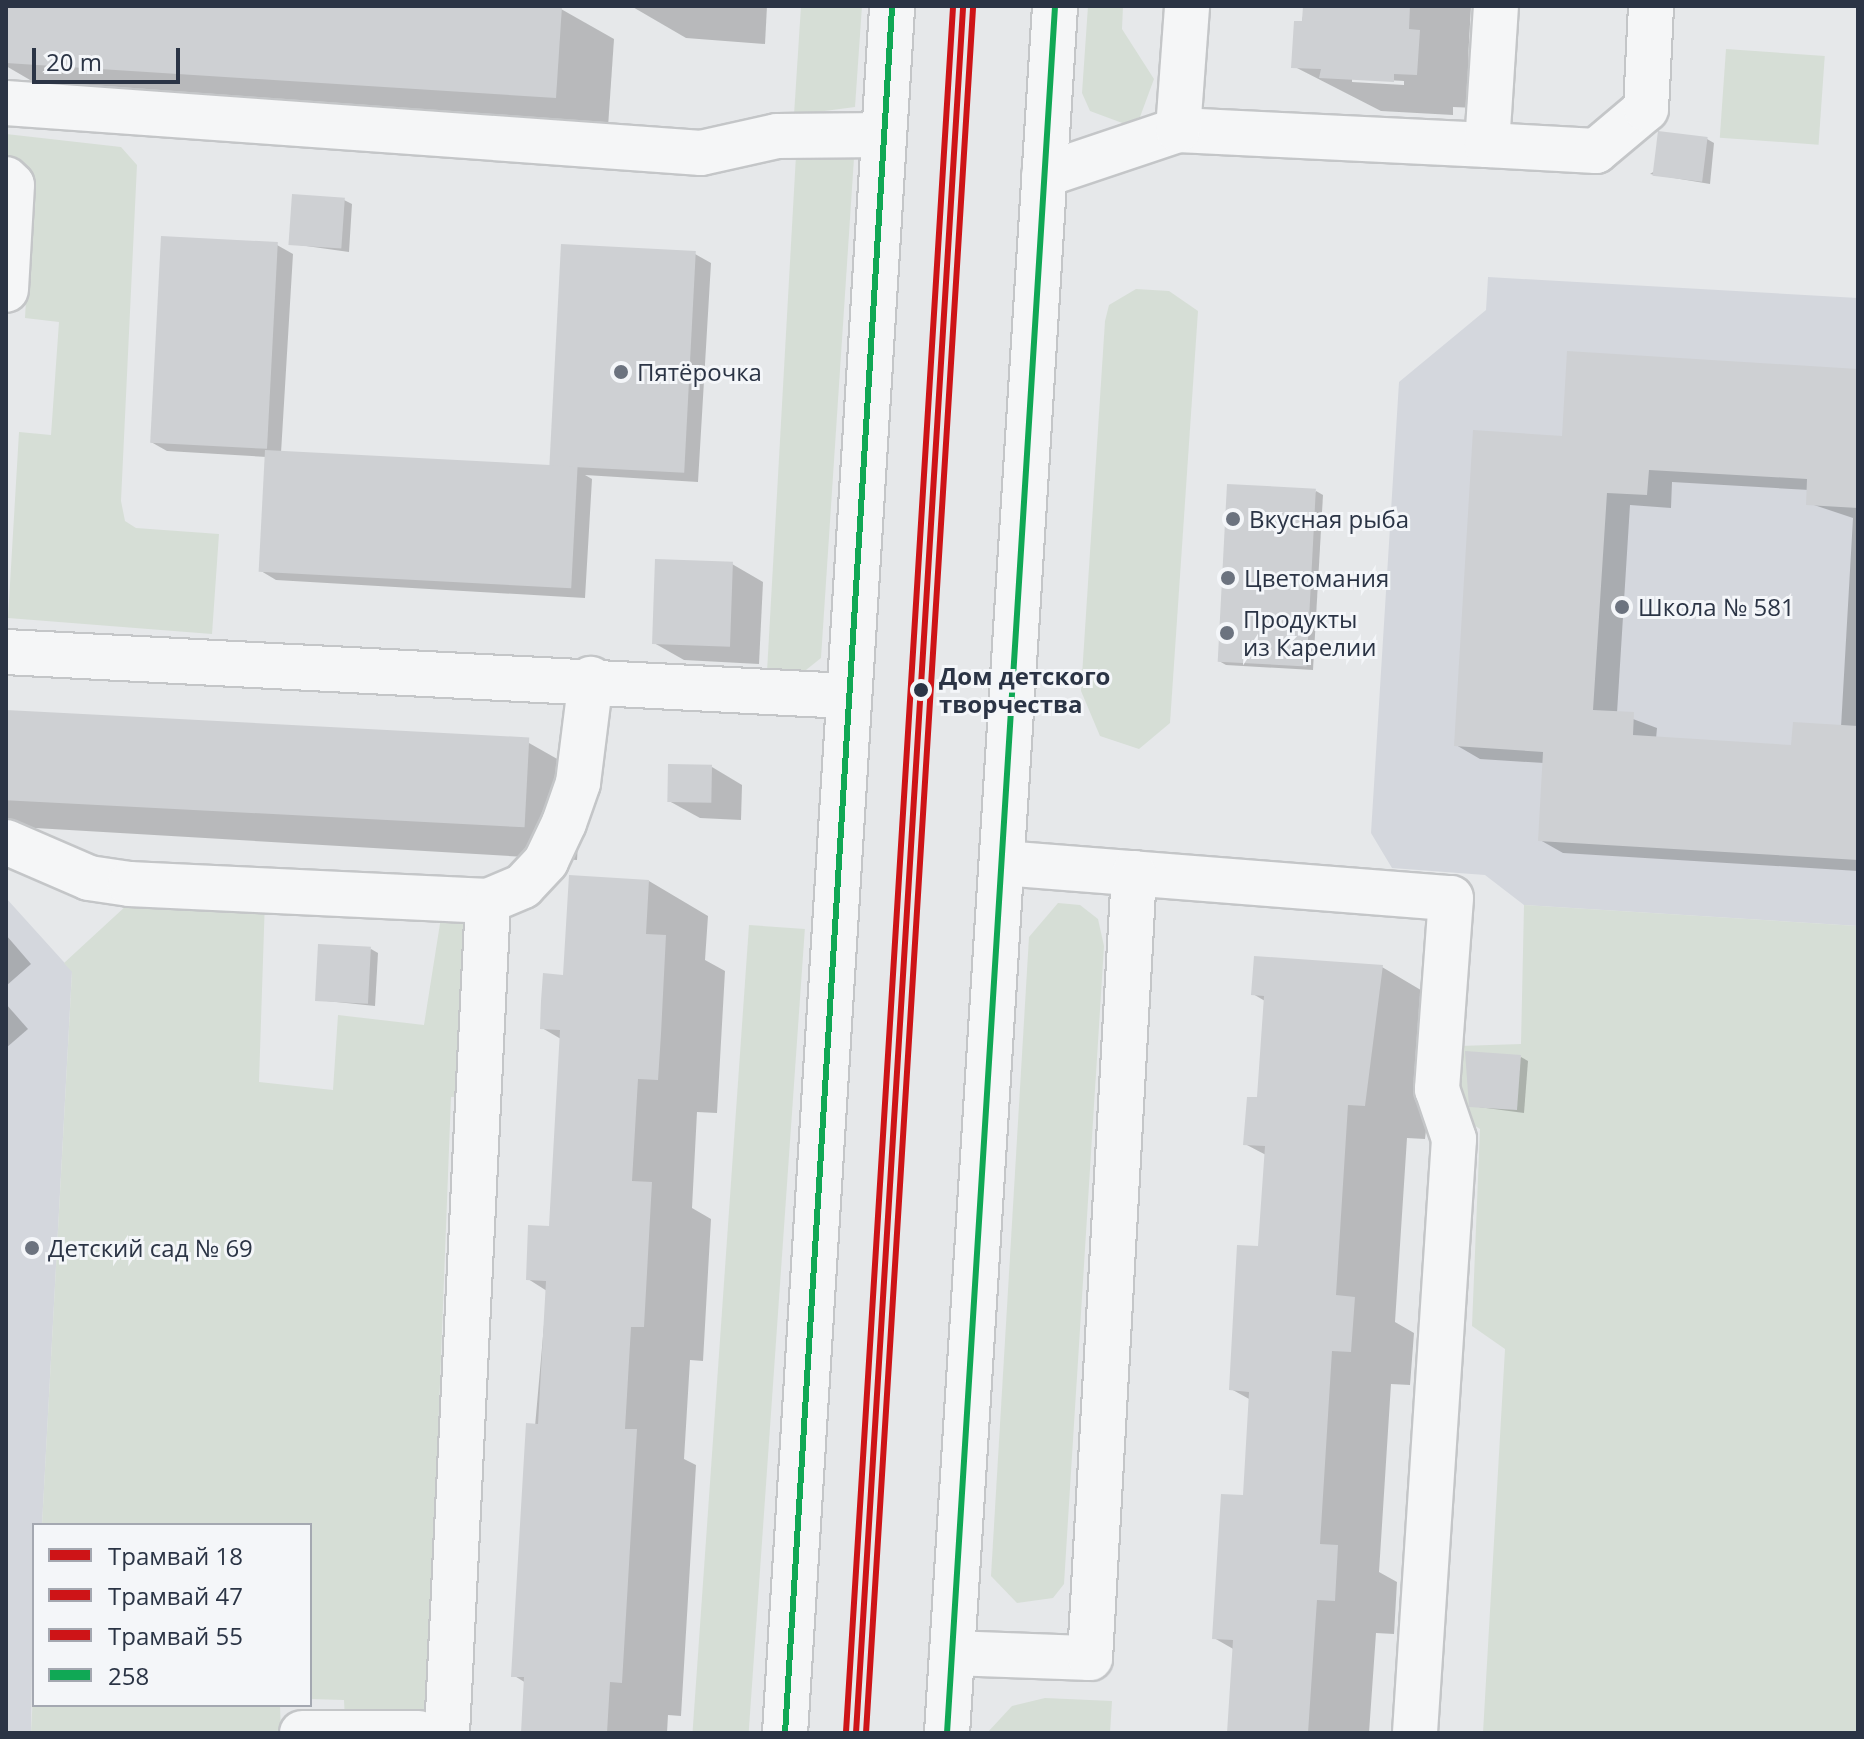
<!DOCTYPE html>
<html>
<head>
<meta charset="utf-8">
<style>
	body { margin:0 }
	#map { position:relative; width:1864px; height:1739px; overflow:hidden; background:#e6e8ea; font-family:"Open Sans",sans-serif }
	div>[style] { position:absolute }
	.built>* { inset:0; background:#d4d7dd }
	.green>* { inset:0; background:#d6ded6; transform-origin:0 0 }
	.shadow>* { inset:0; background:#0003 }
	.building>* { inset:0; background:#ced0d3; transform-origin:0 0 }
	.roads { filter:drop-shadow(2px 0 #c4c6c8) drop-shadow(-2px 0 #c4c6c8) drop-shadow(0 2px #c4c6c8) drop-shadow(0 -2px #c4c6c8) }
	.minor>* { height:44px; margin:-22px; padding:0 22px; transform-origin:22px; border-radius:22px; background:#f5f6f7 }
	.bus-1>* { height:6px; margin:-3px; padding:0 3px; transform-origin:3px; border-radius:3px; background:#10a855 }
	.tram-1>* { height:6px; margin:-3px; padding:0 3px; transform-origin:3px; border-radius:3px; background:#ce1417 }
	.tram-2>* { height:6px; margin:-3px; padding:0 3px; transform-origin:3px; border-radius:3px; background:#ce1417 }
	.tram-3>* { height:6px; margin:-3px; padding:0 3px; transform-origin:3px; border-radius:3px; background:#ce1417 }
	.dots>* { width:22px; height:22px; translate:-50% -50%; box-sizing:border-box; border:4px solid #f4f6f9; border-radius:50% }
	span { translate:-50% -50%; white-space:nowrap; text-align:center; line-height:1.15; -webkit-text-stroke:6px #f4f6f9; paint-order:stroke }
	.poi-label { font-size:24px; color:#2b3445 }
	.left { translate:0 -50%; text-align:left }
	.stop-label { font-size:24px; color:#2b3445; font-weight:700 }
	.frame { position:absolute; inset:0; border:8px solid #2b3445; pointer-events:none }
	.legend { position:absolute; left:32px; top:1523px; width:280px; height:184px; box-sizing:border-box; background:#f4f6f9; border:2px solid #a4a8b1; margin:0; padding:10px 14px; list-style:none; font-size:24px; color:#2b3445 }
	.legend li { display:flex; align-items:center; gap:16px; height:40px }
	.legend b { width:40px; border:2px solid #a4a8b1 }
	.scale { position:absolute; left:32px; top:48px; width:148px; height:36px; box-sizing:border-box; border:4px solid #2b3445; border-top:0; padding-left:10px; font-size:24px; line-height:28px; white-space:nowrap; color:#2b3445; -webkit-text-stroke:6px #f4f6f9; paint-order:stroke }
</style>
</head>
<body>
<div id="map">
	<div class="built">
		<div style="clip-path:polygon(1488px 277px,1858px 298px,1858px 926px,1524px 905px,1485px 875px,1392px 868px,1371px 833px,1399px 382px,1486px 310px)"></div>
		<div style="clip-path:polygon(6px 898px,72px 971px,42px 1525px,34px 1525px,31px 1733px,6px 1733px)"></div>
	</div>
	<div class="green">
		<div style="clip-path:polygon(801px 6px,862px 6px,855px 107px,794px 115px)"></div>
		<div style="clip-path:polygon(1088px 6px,1123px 6px,1122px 29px,1154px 79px,1140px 117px,1125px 124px,1090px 111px,1082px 93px)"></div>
		<div style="left:1726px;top:49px;width:99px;height:89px;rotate:4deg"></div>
		<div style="clip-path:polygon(6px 134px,121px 147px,137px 165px,121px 501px,125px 521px,136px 528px,219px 534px,212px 634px,8px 618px,19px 432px,51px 435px,59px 322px,25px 318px,32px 190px,6px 160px)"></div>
		<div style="clip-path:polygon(796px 155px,854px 158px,821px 658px,801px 674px,767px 672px)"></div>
		<div style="clip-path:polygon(1136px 289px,1169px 291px,1198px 311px,1170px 723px,1139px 749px,1100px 736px,1081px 691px,1105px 321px,1109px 305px)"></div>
		<div style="clip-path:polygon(140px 893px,265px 899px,259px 1082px,333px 1090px,338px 1015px,424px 1025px,442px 911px,474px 914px,468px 1097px,451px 1097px,427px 1722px,345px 1722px,344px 1700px,310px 1699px,310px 1525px,42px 1525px,72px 972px,64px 963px)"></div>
		<div style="clip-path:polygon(1058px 903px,1080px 905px,1098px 919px,1104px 946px,1064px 1584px,1053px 1598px,1017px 1603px,991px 1576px,1029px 937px)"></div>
		<div style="clip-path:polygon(1524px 905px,1858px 926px,1858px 1733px,1483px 1733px,1505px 1349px,1472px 1326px,1480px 1129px,1457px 1114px,1459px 1046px,1521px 1044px)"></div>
		<div style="left:749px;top:925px;width:56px;height:810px;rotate:4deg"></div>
		<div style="clip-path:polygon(34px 1675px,34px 1705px,280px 1705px,281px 1732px,31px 1733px)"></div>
		<div style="clip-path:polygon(1045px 1698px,1112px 1701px,1110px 1733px,987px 1733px,1012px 1706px)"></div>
	</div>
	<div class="shadow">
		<div style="clip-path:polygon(6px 6px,561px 9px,614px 39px,608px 127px,49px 91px,6px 66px)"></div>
		<div style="clip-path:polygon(631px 6px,767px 6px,765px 44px,686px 38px)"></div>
		<div style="clip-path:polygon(evenodd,1305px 6px,1471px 6px,1468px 60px,1478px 66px,1476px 108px,1453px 107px,1453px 115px,1381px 111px,1293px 66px,1305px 6px,1352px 78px,1404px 81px,1404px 85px,1352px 82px,1352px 78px)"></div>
		<div style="clip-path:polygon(1707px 139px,1714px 143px,1710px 184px,1650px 174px)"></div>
		<div style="clip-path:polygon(344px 200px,352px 204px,349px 252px,292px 244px)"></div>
		<div style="clip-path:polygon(277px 245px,293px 254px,281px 453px,557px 469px,550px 465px,695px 254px,711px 263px,698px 482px,585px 475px,592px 479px,585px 598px,276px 580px,261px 571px,267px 457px,167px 451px,151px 442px)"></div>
		<div style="clip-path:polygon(evenodd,1858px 371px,1858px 871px,1563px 853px,1540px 840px,1544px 763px,1480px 759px,1456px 745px,1564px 439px,1858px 371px,1672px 482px,1809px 490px,1808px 503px,1853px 518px,1841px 727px,1793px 747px,1656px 739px,1657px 728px,1617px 713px,1630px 505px,1671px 508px,1672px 482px)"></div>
		<div style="clip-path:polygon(1316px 491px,1323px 495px,1313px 670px,1226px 665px,1219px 661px)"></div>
		<div style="clip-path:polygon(732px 564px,763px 582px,759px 664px,684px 660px,654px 643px)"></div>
		<div style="clip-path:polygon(6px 711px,529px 743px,582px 773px,577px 860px,18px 827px,6px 820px)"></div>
		<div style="clip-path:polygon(712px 767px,742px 785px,741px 820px,700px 818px,669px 801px)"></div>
		<div style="clip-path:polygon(649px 881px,708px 916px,705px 960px,725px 971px,717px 1113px,697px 1112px,692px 1208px,711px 1219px,703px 1361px,690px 1360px,684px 1459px,696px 1465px,681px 1716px,668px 1715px,667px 1733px,523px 1733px,526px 1683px,513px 1675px,547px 1291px,528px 1279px,551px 1228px,561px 1039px,542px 1028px,565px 977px)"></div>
		<div style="clip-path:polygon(6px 935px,31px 964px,6px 986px)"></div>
		<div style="clip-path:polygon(371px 949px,378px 953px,375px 1006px,317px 1000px)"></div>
		<div style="clip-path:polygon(1382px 967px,1441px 1002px,1425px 1139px,1407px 1138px,1395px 1322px,1414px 1333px,1410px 1385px,1391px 1384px,1379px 1572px,1397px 1582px,1394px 1634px,1376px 1633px,1369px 1733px,1229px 1733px,1235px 1650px,1214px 1638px,1245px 1497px,1251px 1400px,1231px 1389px,1260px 1249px,1266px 1155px,1245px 1144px,1259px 1099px,1265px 1001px,1253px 994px)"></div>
		<div style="clip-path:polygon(6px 1004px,28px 1029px,6px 1048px)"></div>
		<div style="clip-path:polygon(1521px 1057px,1528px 1061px,1524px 1113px,1471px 1106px)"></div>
	</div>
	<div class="building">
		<div style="clip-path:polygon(6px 6px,562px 6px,556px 98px,6px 63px)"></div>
		<div style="clip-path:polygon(1303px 6px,1410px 6px,1409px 29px,1420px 30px,1417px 75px,1394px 74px,1394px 82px,1319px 78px,1321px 69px,1291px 68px,1294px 21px,1302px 21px)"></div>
		<div style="left:1658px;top:131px;width:50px;height:45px;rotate:7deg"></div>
		<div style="left:292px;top:194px;width:53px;height:51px;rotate:4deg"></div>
		<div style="left:161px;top:236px;width:117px;height:207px;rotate:3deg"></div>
		<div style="left:561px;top:244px;width:135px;height:222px;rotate:3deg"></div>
		<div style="clip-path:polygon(1567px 351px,1858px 369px,1858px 508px,1806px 505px,1807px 479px,1649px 470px,1647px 495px,1607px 493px,1593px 710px,1634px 712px,1633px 735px,1791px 745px,1793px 722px,1858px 726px,1858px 860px,1538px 841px,1543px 752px,1454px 746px,1473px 430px,1562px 436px)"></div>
		<div style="left:265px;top:450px;width:313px;height:122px;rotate:3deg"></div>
		<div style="left:1227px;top:484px;width:89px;height:178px;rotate:3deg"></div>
		<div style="left:655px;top:559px;width:78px;height:85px;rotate:2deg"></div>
		<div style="left:6px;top:710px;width:524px;height:90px;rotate:3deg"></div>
		<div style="left:668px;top:764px;width:44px;height:38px;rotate:1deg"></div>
		<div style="clip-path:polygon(569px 875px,649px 880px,646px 934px,666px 935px,661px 1034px,658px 1080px,638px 1079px,632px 1181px,652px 1182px,644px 1327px,631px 1327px,625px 1429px,637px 1429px,622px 1683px,610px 1682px,607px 1733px,521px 1733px,524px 1677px,511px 1677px,526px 1423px,538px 1424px,546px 1281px,526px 1280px,528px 1225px,549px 1226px,560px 1030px,540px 1029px,541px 1001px,543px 973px,563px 975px)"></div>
		<div style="left:318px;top:944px;width:53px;height:57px;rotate:3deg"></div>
		<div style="clip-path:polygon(1254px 956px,1383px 965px,1365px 1106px,1348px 1105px,1336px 1295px,1355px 1297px,1351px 1352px,1332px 1351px,1320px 1544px,1338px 1545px,1335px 1601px,1317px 1600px,1308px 1733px,1227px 1733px,1233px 1640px,1212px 1639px,1221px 1494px,1243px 1495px,1249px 1392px,1229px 1390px,1237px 1245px,1258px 1246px,1265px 1146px,1243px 1145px,1247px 1097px,1257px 1097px,1264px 996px,1251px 995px)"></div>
		<div style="clip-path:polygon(1465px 1051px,1521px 1055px,1517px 1110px,1469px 1107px)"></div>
	</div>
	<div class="roads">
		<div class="minor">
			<div style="left:6px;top:103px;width:697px;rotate:4.11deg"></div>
			<div style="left:701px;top:153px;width:78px;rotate:-12.6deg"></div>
			<div style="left:777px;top:136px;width:107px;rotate:-0.5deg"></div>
			<div style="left:1178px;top:130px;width:309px;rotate:2.8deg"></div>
			<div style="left:1487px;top:145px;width:139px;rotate:-86.3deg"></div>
			<div style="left:1487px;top:145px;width:109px;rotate:3.2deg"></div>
			<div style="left:1596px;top:151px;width:65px;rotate:-40deg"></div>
			<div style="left:1646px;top:109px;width:103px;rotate:-87.2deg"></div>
			<div style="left:1044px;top:175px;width:141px;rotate:-18.6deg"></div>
			<div style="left:1178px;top:130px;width:124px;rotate:-85.8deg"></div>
			<div style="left:6px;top:179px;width:8px;rotate:45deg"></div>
			<div style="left:12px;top:185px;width:105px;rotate:93.3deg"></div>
			<div style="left:6px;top:652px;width:841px;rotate:3deg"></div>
			<div style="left:6px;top:842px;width:90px;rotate:23.4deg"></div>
			<div style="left:89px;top:878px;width:41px;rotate:8.3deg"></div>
			<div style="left:130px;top:884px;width:358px;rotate:2.7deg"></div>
			<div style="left:488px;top:901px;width:833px;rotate:92.82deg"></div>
			<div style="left:1002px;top:863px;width:450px;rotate:4.5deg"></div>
			<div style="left:1451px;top:898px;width:192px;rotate:94.2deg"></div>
			<div style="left:1437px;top:1089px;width:53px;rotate:71.2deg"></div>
			<div style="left:1454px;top:1139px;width:595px;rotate:93.76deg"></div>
			<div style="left:488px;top:901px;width:38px;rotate:-23deg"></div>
			<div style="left:523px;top:886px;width:34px;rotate:-47deg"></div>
			<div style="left:546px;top:861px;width:42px;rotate:-64.7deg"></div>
			<div style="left:564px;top:823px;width:42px;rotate:-70.7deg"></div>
			<div style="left:578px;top:783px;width:105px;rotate:-82.9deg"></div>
			<div style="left:952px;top:1653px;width:138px;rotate:2.1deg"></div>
			<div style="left:1090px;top:1658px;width:786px;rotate:-86.79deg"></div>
			<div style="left:302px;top:1733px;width:117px"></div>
			<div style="left:785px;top:1733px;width:1730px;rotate:-86.45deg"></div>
			<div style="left:947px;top:1733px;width:1730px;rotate:-86.42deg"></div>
		</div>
	</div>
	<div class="bus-1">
		<div style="left:785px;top:1733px;width:1730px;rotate:-86.45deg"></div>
		<div style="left:947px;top:1733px;width:1730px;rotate:-86.42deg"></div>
	</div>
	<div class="tram-1">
		<div style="left:856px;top:1733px;width:1730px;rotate:-86.45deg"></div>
	</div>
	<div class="tram-2">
		<div style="left:866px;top:1733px;width:1729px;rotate:-86.45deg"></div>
	</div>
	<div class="tram-3">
		<div style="left:846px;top:1732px;width:1729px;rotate:-86.45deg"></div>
	</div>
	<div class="dots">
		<div style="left:621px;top:372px;background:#6c737f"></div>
		<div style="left:1233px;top:519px;background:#6c737f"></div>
		<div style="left:1228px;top:578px;background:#6c737f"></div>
		<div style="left:1622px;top:607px;background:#6c737f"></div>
		<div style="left:1227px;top:633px;background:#6c737f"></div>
		<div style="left:921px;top:690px;background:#2b3445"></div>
		<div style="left:32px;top:1248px;background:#6c737f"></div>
	</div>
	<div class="poi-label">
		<span class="left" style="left:637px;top:372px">Пятёрочка</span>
		<span class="left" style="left:1249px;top:519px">Вкусная рыба</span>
		<span class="left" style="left:1244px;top:578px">Цветомания</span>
		<span class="left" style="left:1638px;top:607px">Школа № 581</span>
		<span class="left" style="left:1243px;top:633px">Продукты<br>из Карелии</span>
		<span class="left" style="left:48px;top:1248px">Детский сад № 69</span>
	</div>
	<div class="stop-label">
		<span class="left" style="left:939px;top:690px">Дом детского<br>творчества</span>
	</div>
	<div class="frame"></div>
	<ul class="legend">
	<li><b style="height:10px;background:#ce1417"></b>Трамвай 18</li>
	<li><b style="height:10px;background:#ce1417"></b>Трамвай 47</li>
	<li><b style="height:10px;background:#ce1417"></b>Трамвай 55</li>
	<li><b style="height:10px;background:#10a855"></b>258</li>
	</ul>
	<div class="scale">20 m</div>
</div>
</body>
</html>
